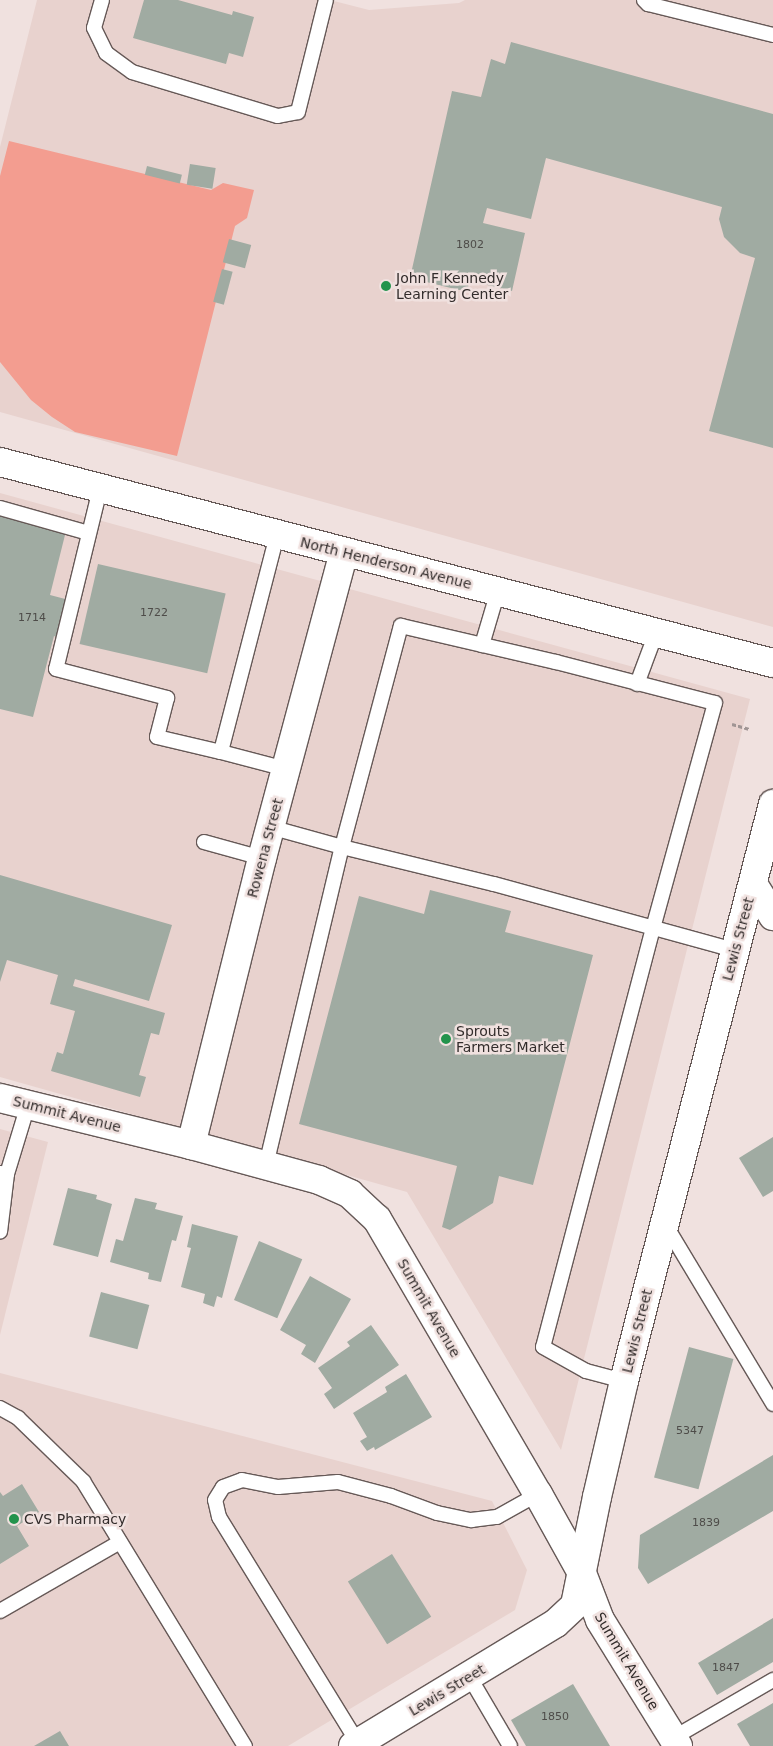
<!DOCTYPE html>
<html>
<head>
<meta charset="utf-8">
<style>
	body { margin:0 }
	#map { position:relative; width:773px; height:1746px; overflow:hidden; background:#f0e1df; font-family:"DejaVu Sans",sans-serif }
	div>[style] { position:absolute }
	.built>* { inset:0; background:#e8d2ce }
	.green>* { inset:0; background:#f39d90 }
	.building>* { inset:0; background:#a0aba2; transform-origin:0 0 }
	.path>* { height:3px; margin-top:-1.5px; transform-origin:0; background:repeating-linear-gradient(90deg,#a09594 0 4px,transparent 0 6.5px) }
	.roads { filter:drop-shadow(1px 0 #665957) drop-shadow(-1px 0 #665957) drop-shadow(0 1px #665957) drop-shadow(0 -1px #665957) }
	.lane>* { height:14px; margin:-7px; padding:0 7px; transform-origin:7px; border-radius:7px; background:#fff }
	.street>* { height:28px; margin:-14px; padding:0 14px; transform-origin:14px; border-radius:14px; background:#fff }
	.secondary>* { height:28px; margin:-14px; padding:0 14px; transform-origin:14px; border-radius:14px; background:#fff }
	.dots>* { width:14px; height:14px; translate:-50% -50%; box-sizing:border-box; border:2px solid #f0e1df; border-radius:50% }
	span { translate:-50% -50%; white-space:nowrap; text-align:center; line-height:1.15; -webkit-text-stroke:5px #f0e1df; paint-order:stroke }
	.number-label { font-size:11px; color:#4e4c49 }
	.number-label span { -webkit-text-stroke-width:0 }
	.poi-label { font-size:14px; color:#322c2b }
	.left { translate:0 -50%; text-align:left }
	.street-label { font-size:14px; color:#322c2b }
</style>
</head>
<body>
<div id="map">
	<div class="built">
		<div style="clip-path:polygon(37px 0,330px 0,369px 10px,459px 3px,465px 0,773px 0,773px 627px,0 412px,0 147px)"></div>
		<div style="clip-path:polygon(0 493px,750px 699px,561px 1450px,407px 1192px,0 1077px)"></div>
		<div style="clip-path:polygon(0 1129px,48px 1142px,0 1335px)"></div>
		<div style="clip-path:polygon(0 1373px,492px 1501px,527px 1570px,515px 1610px,288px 1746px,0 1746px)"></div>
	</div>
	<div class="green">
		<div style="clip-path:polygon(9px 141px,211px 190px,223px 183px,254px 190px,247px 218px,235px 226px,177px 456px,75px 432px,52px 417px,31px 400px,0 362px,0 176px)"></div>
	</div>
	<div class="building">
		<div style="clip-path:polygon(144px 0,178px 0,232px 15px,233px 11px,254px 17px,243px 57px,229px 53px,226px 64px,133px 38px)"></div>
		<div style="clip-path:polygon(511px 42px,773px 114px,773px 448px,709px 431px,755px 258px,740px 253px,724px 237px,719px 219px,722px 207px,546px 158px,531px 219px,487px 208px,483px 223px,525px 233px,512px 291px,471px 281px,467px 289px,459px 290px,410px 278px,452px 91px,481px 97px,491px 59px,505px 64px)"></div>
		<div style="left:190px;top:164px;width:26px;height:21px;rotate:9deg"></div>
		<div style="left:147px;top:166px;width:36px;height:9px;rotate:14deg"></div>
		<div style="left:229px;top:239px;width:23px;height:24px;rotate:15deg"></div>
		<div style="left:222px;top:269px;width:11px;height:34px;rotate:15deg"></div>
		<div style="clip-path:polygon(0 514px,66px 531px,50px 595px,69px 600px,59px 638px,54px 636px,33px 717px,0 709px)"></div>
		<div style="left:98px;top:564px;width:131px;height:82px;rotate:13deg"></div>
		<div style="clip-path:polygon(0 875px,172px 925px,149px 1001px,75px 979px,73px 986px,165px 1013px,159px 1035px,151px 1033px,139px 1075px,146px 1077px,140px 1097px,51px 1071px,57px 1052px,63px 1054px,75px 1011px,50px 1004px,58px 975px,7px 960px,0 982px)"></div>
		<div style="clip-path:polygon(430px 890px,511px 911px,505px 932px,593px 955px,533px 1185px,499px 1176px,493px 1203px,450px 1230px,442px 1227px,457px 1166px,299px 1124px,359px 896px,424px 914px)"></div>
		<div style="clip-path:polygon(773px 1137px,773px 1191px,763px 1197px,739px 1158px)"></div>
		<div style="clip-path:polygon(68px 1188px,97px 1195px,96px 1199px,112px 1204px,98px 1257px,53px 1245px)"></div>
		<div style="clip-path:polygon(135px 1198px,157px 1203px,155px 1209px,183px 1216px,176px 1241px,172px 1240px,161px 1282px,148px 1279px,149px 1273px,110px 1262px,116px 1239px,123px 1241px)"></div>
		<div style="clip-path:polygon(192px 1224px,238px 1236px,222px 1298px,217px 1296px,214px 1307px,203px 1303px,205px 1294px,181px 1287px,191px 1248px,187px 1247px)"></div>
		<div style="left:259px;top:1241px;width:47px;height:64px;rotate:23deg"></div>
		<div style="clip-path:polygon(310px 1276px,351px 1299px,315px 1363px,301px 1354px,306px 1345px,280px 1330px)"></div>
		<div style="left:101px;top:1292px;width:50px;height:46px;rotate:15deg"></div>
		<div style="clip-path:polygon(371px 1325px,399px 1365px,334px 1409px,324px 1394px,332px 1388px,318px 1368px,350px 1346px,347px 1342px)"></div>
		<div style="left:689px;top:1347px;width:46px;height:135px;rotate:15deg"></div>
		<div style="clip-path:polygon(406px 1374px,432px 1417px,375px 1450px,374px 1447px,367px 1451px,360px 1441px,367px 1437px,353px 1413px,387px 1392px,385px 1387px)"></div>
		<div style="clip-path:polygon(773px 1455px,773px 1511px,648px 1584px,638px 1568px,640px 1535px)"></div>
		<div style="clip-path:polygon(22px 1484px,39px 1512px,17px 1526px,29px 1546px,0 1564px,0 1492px,3px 1496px)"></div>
		<div style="left:392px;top:1554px;width:74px;height:52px;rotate:58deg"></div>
		<div style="clip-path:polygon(773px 1618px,773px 1662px,717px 1695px,698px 1663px)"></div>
		<div style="clip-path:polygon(573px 1684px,610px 1746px,526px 1746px,511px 1720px)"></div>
		<div style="clip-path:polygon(773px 1703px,773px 1746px,750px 1746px,737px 1724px)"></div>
		<div style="clip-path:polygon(60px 1731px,69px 1746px,34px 1746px)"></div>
	</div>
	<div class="path">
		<div style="left:732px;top:724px;width:19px;rotate:16deg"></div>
	</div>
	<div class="roads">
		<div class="lane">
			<div style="left:102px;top:0;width:29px;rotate:106deg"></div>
			<div style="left:94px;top:28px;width:28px;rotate:64deg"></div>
			<div style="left:106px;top:53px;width:32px;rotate:36deg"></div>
			<div style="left:132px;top:72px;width:152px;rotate:16.8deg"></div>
			<div style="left:278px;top:116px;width:20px;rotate:-11deg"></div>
			<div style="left:298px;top:112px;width:115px;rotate:-76deg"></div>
			<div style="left:644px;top:0;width:6px;rotate:45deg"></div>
			<div style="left:648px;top:4px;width:129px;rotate:13.9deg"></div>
			<div style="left:100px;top:489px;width:185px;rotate:103.7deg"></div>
			<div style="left:56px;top:669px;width:115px;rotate:14.6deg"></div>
			<div style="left:167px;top:698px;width:40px;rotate:104.4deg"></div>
			<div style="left:157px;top:737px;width:66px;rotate:13.2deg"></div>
			<div style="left:0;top:508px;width:92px;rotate:15.7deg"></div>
			<div style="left:277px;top:535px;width:224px;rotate:104.5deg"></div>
			<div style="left:221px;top:752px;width:67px;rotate:14.7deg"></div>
			<div style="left:482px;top:645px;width:56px;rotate:-73.5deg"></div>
			<div style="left:637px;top:684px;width:54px;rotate:-69.6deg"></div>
			<div style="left:270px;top:827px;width:75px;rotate:15.5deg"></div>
			<div style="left:342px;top:847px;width:156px;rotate:13.7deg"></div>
			<div style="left:494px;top:884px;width:249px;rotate:15.4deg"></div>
			<div style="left:204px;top:842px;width:60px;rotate:15.4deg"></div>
			<div style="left:266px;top:1165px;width:327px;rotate:-76.6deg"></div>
			<div style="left:342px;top:847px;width:229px;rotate:-75.1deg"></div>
			<div style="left:401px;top:626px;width:159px;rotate:13.1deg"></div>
			<div style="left:556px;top:662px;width:164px;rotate:14.5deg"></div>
			<div style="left:715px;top:703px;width:233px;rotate:105.4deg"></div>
			<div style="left:653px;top:928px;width:433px;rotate:104.7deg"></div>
			<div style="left:543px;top:1347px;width:49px;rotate:29.2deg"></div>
			<div style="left:586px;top:1371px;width:39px;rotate:15deg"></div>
			<div style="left:0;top:1173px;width:7px;rotate:8deg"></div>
			<div style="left:7px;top:1174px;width:58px;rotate:96.9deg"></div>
			<div style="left:7px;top:1174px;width:72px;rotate:-73.1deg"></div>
			<div style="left:665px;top:1224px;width:210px;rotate:59deg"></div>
			<div style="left:0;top:1408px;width:21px;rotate:29deg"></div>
			<div style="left:18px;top:1418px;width:91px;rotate:44.1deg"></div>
			<div style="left:83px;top:1481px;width:311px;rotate:58.6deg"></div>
			<div style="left:0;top:1611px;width:138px;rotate:-29.9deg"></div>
			<div style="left:469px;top:1676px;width:81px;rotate:59.6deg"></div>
			<div style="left:673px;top:1738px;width:116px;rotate:-30.1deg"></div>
			<div style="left:358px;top:1743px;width:265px;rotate:-121.6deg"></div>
			<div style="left:219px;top:1517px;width:17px;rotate:-103deg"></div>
			<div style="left:215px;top:1500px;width:15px;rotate:-58deg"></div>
			<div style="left:223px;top:1487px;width:20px;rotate:-20deg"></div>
			<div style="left:242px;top:1480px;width:37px;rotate:11deg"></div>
			<div style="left:278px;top:1487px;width:60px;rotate:-4.8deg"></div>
			<div style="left:338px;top:1482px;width:55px;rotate:14.8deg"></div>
			<div style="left:391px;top:1496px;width:49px;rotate:20.3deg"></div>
			<div style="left:437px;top:1513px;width:35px;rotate:12deg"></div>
			<div style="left:471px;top:1520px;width:26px;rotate:-7deg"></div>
			<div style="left:497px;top:1517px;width:47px;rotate:-29.3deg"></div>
		</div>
		<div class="street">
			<div style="left:753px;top:884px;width:38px;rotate:58deg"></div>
			<div style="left:0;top:1098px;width:197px;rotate:13.8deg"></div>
			<div style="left:191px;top:1145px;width:133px;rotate:15.3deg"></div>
			<div style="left:319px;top:1180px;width:34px;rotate:24deg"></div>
			<div style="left:350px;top:1194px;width:37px;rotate:43deg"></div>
			<div style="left:377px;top:1219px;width:319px;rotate:59.7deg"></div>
			<div style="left:538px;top:1494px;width:90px;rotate:60.9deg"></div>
			<div style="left:582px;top:1573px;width:50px;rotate:69deg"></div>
			<div style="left:600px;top:1620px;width:148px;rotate:58.2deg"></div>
			<div style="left:191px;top:1145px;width:296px;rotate:-76.1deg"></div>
			<div style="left:262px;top:858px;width:316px;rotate:-75deg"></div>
			<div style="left:353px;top:1746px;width:237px;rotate:-31.2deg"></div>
			<div style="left:556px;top:1623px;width:26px;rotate:-43deg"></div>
			<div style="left:575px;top:1605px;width:110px;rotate:-78.5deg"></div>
			<div style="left:597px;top:1497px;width:119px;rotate:-76.9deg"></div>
			<div style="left:624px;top:1381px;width:596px;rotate:-75.52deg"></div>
		</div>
		<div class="secondary">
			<div style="left:0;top:462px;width:799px;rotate:14.58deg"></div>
		</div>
	</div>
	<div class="dots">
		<div style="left:386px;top:286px;background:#23934c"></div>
		<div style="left:446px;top:1039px;background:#23934c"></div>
		<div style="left:14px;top:1519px;background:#23934c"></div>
	</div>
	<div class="number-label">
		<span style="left:470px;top:245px">1802</span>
		<span style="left:154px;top:613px">1722</span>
		<span style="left:32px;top:618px">1714</span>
		<span style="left:690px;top:1431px">5347</span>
		<span style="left:706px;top:1523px">1839</span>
		<span style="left:726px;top:1668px">1847</span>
		<span style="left:555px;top:1717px">1850</span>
	</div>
	<div class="poi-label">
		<span class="left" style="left:396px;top:286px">John F Kennedy<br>Learning Center</span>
		<span class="left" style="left:456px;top:1039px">Sprouts<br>Farmers Market</span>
		<span class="left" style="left:24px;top:1519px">CVS Pharmacy</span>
	</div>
	<div class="street-label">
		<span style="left:386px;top:563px;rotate:14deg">North Henderson Avenue</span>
		<span style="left:265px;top:848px;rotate:-75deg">Rowena Street</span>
		<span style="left:738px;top:939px;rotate:-75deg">Lewis Street</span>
		<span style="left:67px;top:1114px;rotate:14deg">Summit Avenue</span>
		<span style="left:429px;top:1308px;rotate:60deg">Summit Avenue</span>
		<span style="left:637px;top:1331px;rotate:-76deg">Lewis Street</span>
		<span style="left:627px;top:1661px;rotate:59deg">Summit Avenue</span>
		<span style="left:447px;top:1690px;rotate:-31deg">Lewis Street</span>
	</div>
</div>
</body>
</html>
